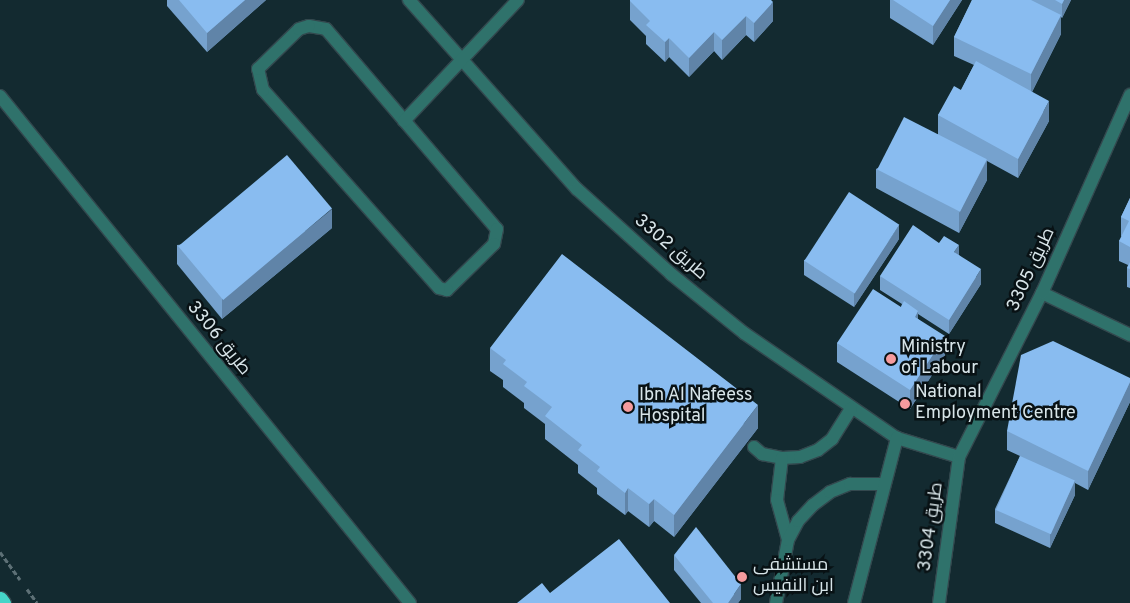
<!DOCTYPE html>
<html>
<head>
<meta charset="utf-8">
<style>
	body { margin:0 }
	#map { position:relative; width:1130px; height:603px; overflow:hidden; background:#132a30; font-family:Overpass,Cairo,sans-serif }
	div>[style] { position:absolute }
	.path>* { height:3px; margin-top:-1.5px; transform-origin:0; background:repeating-linear-gradient(90deg,#5d7076 0 5px,transparent 0 7.5px) }
	.roads { filter:drop-shadow(1px 0 #33484e) drop-shadow(-1px 0 #33484e) drop-shadow(0 1px #33484e) drop-shadow(0 -1px #33484e) }
	.minor>* { height:12px; margin:-6px; padding:0 6px; transform-origin:6px; border-radius:6px; background:#2f726b }
	.highway>* { height:15px; margin:-7.5px; padding:0 7.5px; transform-origin:7.5px; border-radius:7.5px; background:#45d5c8 }
	.wall>* { inset:0; background:#76a2ce }
	.shaded-wall>* { inset:0; background:#6084a8 }
	.building>* { inset:0; background:#89bcf0; transform-origin:0 0 }
	.dots>* { width:14px; height:14px; translate:-50% -50%; box-sizing:border-box; border:2px solid #081114; border-radius:50% }
	span { translate:-50% -50%; white-space:nowrap; text-align:center; line-height:1.15; -webkit-text-stroke:5px #081114; paint-order:stroke }
	.street-label { font-size:18px; color:#d8e5e9 }
	.poi-label { font-size:18px; color:#d8e5e9 }
	.left { translate:0 -50%; text-align:left }
</style>
</head>
<body>
<div id="map">
	<div class="path">
		<div style="left:0;top:552px;width:34px;rotate:54deg"></div>
		<div style="left:27px;top:589px;width:17px;rotate:54deg"></div>
	</div>
	<div class="roads">
		<div class="minor">
			<div style="left:409px;top:0;width:253px;rotate:48.4deg"></div>
			<div style="left:577px;top:189px;width:127px;rotate:42.1deg"></div>
			<div style="left:671px;top:274px;width:94px;rotate:38.9deg"></div>
			<div style="left:744px;top:333px;width:186px;rotate:34.5deg"></div>
			<div style="left:897px;top:438px;width:65px;rotate:17deg"></div>
			<div style="left:309px;top:26px;width:17px;rotate:10deg"></div>
			<div style="left:326px;top:29px;width:263px;rotate:49.5deg"></div>
			<div style="left:497px;top:229px;width:15px;rotate:101deg"></div>
			<div style="left:494px;top:244px;width:66px;rotate:135.6deg"></div>
			<div style="left:447px;top:290px;width:8px;rotate:-166deg"></div>
			<div style="left:439px;top:288px;width:265px;rotate:-131.6deg"></div>
			<div style="left:263px;top:90px;width:22px;rotate:-103deg"></div>
			<div style="left:258px;top:69px;width:57px;rotate:-44.3deg"></div>
			<div style="left:299px;top:29px;width:10px;rotate:-17deg"></div>
			<div style="left:0;top:96px;width:652px;rotate:51.04deg"></div>
			<div style="left:404px;top:121px;width:166px;rotate:-46.7deg"></div>
			<div style="left:1042px;top:293px;width:98px;rotate:25.5deg"></div>
			<div style="left:754px;top:447px;width:11px;rotate:41deg"></div>
			<div style="left:762px;top:454px;width:20px;rotate:11deg"></div>
			<div style="left:782px;top:458px;width:18px;rotate:-3deg"></div>
			<div style="left:800px;top:457px;width:19px;rotate:-21deg"></div>
			<div style="left:818px;top:450px;width:18px;rotate:-38deg"></div>
			<div style="left:832px;top:439px;width:36px;rotate:-58deg"></div>
			<div style="left:782px;top:458px;width:42px;rotate:96.8deg"></div>
			<div style="left:777px;top:500px;width:41px;rotate:74.6deg"></div>
			<div style="left:776px;top:603px;width:64px;rotate:-79.2deg"></div>
			<div style="left:788px;top:540px;width:21px;rotate:-62deg"></div>
			<div style="left:798px;top:521px;width:22px;rotate:-47deg"></div>
			<div style="left:813px;top:505px;width:21px;rotate:-37deg"></div>
			<div style="left:830px;top:492px;width:22px;rotate:-22deg"></div>
			<div style="left:850px;top:484px;width:33px"></div>
			<div style="left:854px;top:603px;width:171px;rotate:-75.4deg"></div>
			<div style="left:939px;top:603px;width:147px;rotate:-82.2deg"></div>
			<div style="left:959px;top:457px;width:184px;rotate:-63.2deg"></div>
			<div style="left:1042px;top:293px;width:217px;rotate:-66deg"></div>
		</div>
		<div class="highway">
			<div style="left:0;top:599px;width:5px;rotate:53deg"></div>
		</div>
	</div>
	<div class="wall">
		<div style="clip-path:polygon(167px 0,266px 0,207px 52px,167px 6px)"></div>
		<div style="clip-path:polygon(771px 0,773px 21px,754px 42px,746px 35px,722px 60px,714px 51px,689px 77px,669px 57px,665px 62px,646px 44px,646px 36px,630px 20px,630px 1px)"></div>
		<div style="clip-path:polygon(890px 0,962px 0,933px 45px,890px 18px)"></div>
		<div style="clip-path:polygon(972px 0,1071px 0,1062px 18px,1061px 17px,1061px 34px,1032px 92px,1049px 121px,1018px 178px,987px 161px,987px 180px,959px 233px,876px 188px,876px 169px,938px 134px,938px 115px,961px 90px,974px 65px,954px 56px,954px 37px)"></div>
		<div style="clip-path:polygon(1130px 198px,1130px 288px,1127px 287px,1127px 268px,1128px 265px,1119px 261px,1119px 241px,1122px 237px,1121px 236px,1121px 217px)"></div>
		<div style="clip-path:polygon(332px 228px,222px 319px,177px 264px,177px 245px)"></div>
		<div style="clip-path:polygon(899px 239px,854px 307px,804px 275px,804px 260px)"></div>
		<div style="clip-path:polygon(959px 255px,981px 284px,949px 334px,918px 314px,918px 319px,945px 355px,910px 409px,837px 362px,837px 343px,901px 307px,902px 304px,880px 290px,880px 276px)"></div>
		<div style="clip-path:polygon(490px 348px,758px 428px,674px 537px,654px 521px,649px 527px,628px 511px,625px 515px,597px 494px,597px 488px,578px 473px,578px 465px,545px 439px,545px 424px,524px 408px,524px 403px,503px 387px,503px 380px,490px 371px)"></div>
		<div style="clip-path:polygon(1130px 378px,1130px 402px,1088px 490px,1075px 483px,1075px 495px,1050px 548px,995px 523px,995px 509px,1020px 456px,1007px 450px,1007px 431px)"></div>
		<div style="clip-path:polygon(674px 555px,741px 599px,738px 603px,701px 603px,674px 570px)"></div>
	</div>
	<div class="shaded-wall">
		<div style="clip-path:polygon(245px 0,266px 0,207px 52px,207px 33px)"></div>
		<div style="clip-path:polygon(950px 0,962px 0,933px 45px,933px 26px)"></div>
		<div style="clip-path:polygon(1064px 0,1071px 0,1062px 18px,1062px 4px)"></div>
		<div style="clip-path:polygon(773px 2px,773px 21px,754px 42px,754px 23px)"></div>
		<div style="clip-path:polygon(1061px 15px,1061px 34px,1031px 94px,1031px 74px)"></div>
		<div style="clip-path:polygon(746px 16px,746px 35px,722px 60px,722px 40px)"></div>
		<div style="clip-path:polygon(714px 32px,714px 51px,689px 77px,689px 58px)"></div>
		<div style="clip-path:polygon(669px 38px,669px 57px,665px 62px,665px 42px)"></div>
		<div style="clip-path:polygon(1049px 101px,1049px 121px,1018px 178px,1018px 159px)"></div>
		<div style="clip-path:polygon(987px 160px,987px 180px,959px 233px,959px 213px)"></div>
		<div style="clip-path:polygon(332px 209px,332px 228px,222px 319px,222px 299px)"></div>
		<div style="clip-path:polygon(899px 225px,899px 239px,854px 307px,854px 293px)"></div>
		<div style="clip-path:polygon(959px 245px,959px 259px,954px 252px)"></div>
		<div style="clip-path:polygon(981px 269px,981px 284px,949px 334px,949px 320px)"></div>
		<div style="clip-path:polygon(918px 311px,918px 330px,915px 317px)"></div>
		<div style="clip-path:polygon(945px 336px,945px 355px,910px 409px,910px 390px)"></div>
		<div style="clip-path:polygon(1130px 382px,1130px 402px,1088px 490px,1088px 471px)"></div>
		<div style="clip-path:polygon(758px 405px,758px 428px,674px 537px,674px 515px)"></div>
		<div style="clip-path:polygon(1075px 481px,1075px 495px,1050px 548px,1050px 534px)"></div>
		<div style="clip-path:polygon(628px 488px,628px 511px,625px 515px,625px 493px)"></div>
		<div style="clip-path:polygon(654px 499px,654px 521px,649px 527px,649px 504px)"></div>
		<div style="clip-path:polygon(741px 584px,741px 599px,738px 603px,728px 603px)"></div>
	</div>
	<div class="building">
		<div style="clip-path:polygon(179px 0,245px 0,207px 33px)"></div>
		<div style="clip-path:polygon(630px 0,771px 0,773px 2px,754px 23px,746px 16px,722px 40px,714px 32px,689px 58px,669px 38px,665px 42px,646px 25px,650px 21px,630px 1px)"></div>
		<div style="clip-path:polygon(893px 0,950px 0,933px 26px)"></div>
		<div style="clip-path:polygon(972px 0,1031px 0,1061px 15px,1031px 74px,954px 37px)"></div>
		<div style="clip-path:polygon(1055px 0,1064px 0,1062px 4px)"></div>
		<div style="clip-path:polygon(976px 61px,1049px 101px,1018px 159px,938px 115px,954px 86px,961px 90px)"></div>
		<div style="left:904px;top:117px;width:93px;height:59px;rotate:27deg"></div>
		<div style="left:287px;top:155px;width:70px;height:142px;rotate:50deg"></div>
		<div style="left:849px;top:192px;width:60px;height:82px;rotate:33deg"></div>
		<div style="clip-path:polygon(1130px 198px,1130px 247px,1119px 241px,1129px 221px,1121px 217px)"></div>
		<div style="clip-path:polygon(913px 225px,939px 243px,944px 236px,959px 245px,954px 252px,981px 269px,949px 320px,880px 276px)"></div>
		<div style="clip-path:polygon(562px 254px,758px 405px,674px 515px,654px 499px,649px 504px,628px 488px,625px 493px,597px 471px,600px 467px,578px 450px,582px 445px,545px 416px,552px 407px,524px 386px,527px 382px,503px 364px,506px 360px,490px 348px)"></div>
		<div style="clip-path:polygon(1130px 262px,1130px 269px,1127px 268px)"></div>
		<div style="clip-path:polygon(873px 289px,901px 307px,904px 301px,918px 311px,915px 317px,945px 336px,910px 390px,837px 343px)"></div>
		<div style="clip-path:polygon(1053px 341px,1130px 378px,1130px 382px,1088px 471px,1007px 431px,1021px 355px)"></div>
		<div style="left:1020px;top:456px;width:60px;height:59px;rotate:24deg"></div>
		<div style="clip-path:polygon(696px 527px,741px 584px,728px 603px,713px 603px,674px 555px)"></div>
		<div style="clip-path:polygon(619px 539px,670px 603px,517px 603px,542px 583px,550px 593px)"></div>
	</div>
	<div class="dots">
		<div style="left:891px;top:359px;background:#f59b9e"></div>
		<div style="left:905px;top:404px;background:#f59b9e"></div>
		<div style="left:628px;top:407px;background:#f59b9e"></div>
		<div style="left:742px;top:577px;background:#f59b9e"></div>
	</div>
	<div class="street-label">
		<span style="left:670px;top:248px;rotate:41deg">طريق 3302</span>
		<span style="left:1032px;top:270px;rotate:-65deg">طريق 3305</span>
		<span style="left:218px;top:339px;rotate:51deg">طريق 3306</span>
		<span style="left:932px;top:527px;rotate:-82deg">طريق 3304</span>
	</div>
	<div class="poi-label">
		<span class="left" style="left:901px;top:359px">Ministry<br>of Labour</span>
		<span class="left" style="left:915px;top:404px">National<br>Employment Centre</span>
		<span class="left" style="left:639px;top:407px">Ibn Al Nafeess<br>Hospital</span>
		<span class="left" style="left:753px;top:577px">مستشفى<br>ابن النفيس</span>
	</div>
</div>
</body>
</html>
